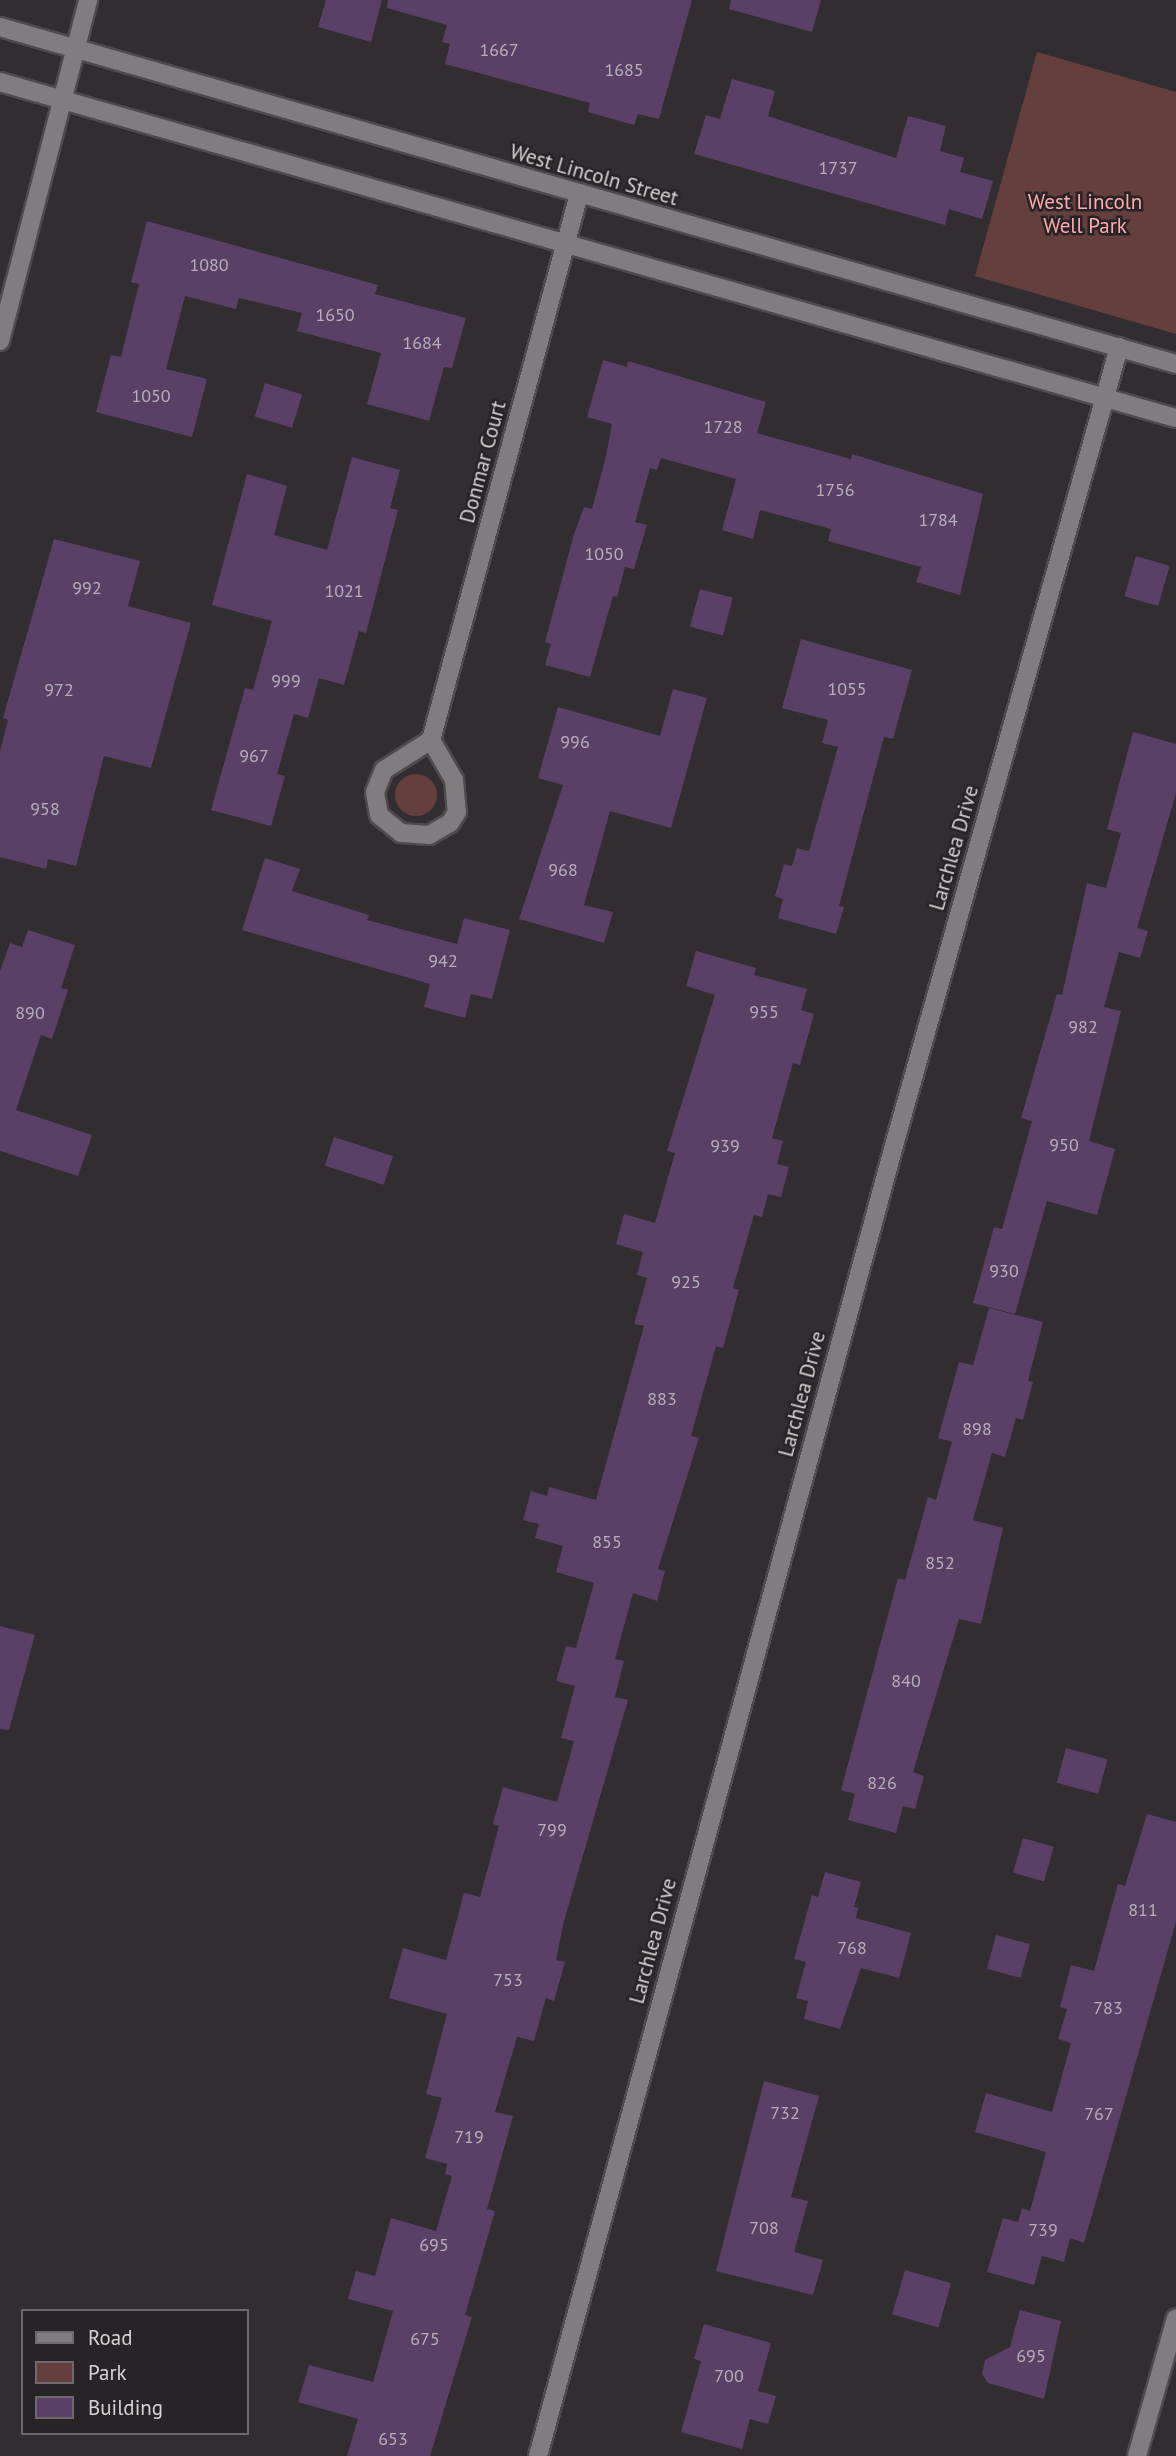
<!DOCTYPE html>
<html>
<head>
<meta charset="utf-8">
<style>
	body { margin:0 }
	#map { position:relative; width:1176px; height:2456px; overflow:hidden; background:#312d30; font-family:"PT Sans",sans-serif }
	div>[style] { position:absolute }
	.green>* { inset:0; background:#643f3e }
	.round { border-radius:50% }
	.building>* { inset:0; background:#5a4066; transform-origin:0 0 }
	.roads { filter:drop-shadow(2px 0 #4e4a4d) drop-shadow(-2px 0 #4e4a4d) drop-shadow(0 2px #4e4a4d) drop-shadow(0 -2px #4e4a4d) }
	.minor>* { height:18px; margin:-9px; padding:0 9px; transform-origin:9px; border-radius:9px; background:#807c7f }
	span { translate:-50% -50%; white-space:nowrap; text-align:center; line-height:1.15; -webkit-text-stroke:5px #272326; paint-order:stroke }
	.number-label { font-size:18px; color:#b7aeb9 }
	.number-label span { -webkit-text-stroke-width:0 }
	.street-label { font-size:21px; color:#d6d3d5 }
	.park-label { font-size:21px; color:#feaaa9 }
	.legend { position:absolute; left:21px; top:2309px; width:228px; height:126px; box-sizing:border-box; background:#272326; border:2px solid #6d696c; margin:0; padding:9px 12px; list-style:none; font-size:21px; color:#d6d3d5 }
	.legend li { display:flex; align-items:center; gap:14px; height:35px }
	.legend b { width:35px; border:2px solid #6d696c }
</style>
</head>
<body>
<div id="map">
	<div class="green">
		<div style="clip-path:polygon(1037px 52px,1176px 92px,1176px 334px,975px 276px)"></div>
		<div class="round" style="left:395px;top:774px;width:42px;height:42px"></div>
	</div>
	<div class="building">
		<div style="clip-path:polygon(326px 0,382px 0,371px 42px,318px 27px)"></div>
		<div style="clip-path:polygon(388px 0,692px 0,659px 119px,638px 114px,634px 125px,588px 112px,590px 103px,445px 64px,450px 44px,442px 42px,447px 25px,387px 8px)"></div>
		<div style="clip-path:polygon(731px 0,821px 0,812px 32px,729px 9px)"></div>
		<div style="clip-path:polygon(732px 79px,775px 91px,768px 116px,896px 158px,908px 116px,946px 126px,940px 151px,964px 158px,960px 172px,993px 181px,982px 219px,949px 209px,945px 225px,694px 154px,706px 115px,720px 119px)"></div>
		<div style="clip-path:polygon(147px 221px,378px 285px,375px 294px,466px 318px,452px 368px,444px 367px,429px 421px,367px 404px,381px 353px,297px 331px,302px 313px,239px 298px,236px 309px,185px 296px,166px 369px,207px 379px,192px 437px,96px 412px,111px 355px,121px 357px,139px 284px,131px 282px)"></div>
		<div style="clip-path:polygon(603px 360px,627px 367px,628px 361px,766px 402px,757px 433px,851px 459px,852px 454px,983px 494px,960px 595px,916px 582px,921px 567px,828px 541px,831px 529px,760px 510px,753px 539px,722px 530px,736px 479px,661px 458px,657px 470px,650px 468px,635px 522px,647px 525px,634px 569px,625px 567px,617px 597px,613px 596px,590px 677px,545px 665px,551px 644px,545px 642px,574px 534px,584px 507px,592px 509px,606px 456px,612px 424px,587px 417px)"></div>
		<div style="left:265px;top:383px;width:39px;height:35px;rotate:17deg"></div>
		<div style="clip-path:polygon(352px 457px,400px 470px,390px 508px,398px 510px,366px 633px,359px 631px,344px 685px,319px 678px,308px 718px,294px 714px,277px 774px,285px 776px,271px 826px,211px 810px,245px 688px,253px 690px,272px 621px,212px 605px,247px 474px,287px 486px,274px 535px,327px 550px)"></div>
		<div style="clip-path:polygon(54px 539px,140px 561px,128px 606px,191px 623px,151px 768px,104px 756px,76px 866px,48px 859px,46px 869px,0 857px,0 751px,8px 720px,3px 718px)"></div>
		<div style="left:1136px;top:556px;width:35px;height:42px;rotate:16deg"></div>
		<div style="left:700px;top:589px;width:34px;height:39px;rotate:15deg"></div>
		<div style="clip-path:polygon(801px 639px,912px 670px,893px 739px,884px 737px,839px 906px,844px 907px,836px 934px,778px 918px,783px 899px,775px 896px,784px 864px,792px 866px,797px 848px,809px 851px,838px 747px,822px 743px,828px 720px,782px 708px)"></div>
		<div style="clip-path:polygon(673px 689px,707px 698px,671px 828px,610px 811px,584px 905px,613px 912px,604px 943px,519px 919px,563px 785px,538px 778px,558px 707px,660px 736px)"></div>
		<div style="clip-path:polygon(1133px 732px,1176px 744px,1176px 793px,1137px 928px,1148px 931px,1140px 958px,1119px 952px,1104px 1007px,1121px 1011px,1089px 1141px,1115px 1149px,1097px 1215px,1047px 1201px,1015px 1314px,973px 1303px,994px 1227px,1002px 1229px,1032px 1121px,1021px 1118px,1057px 994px,1062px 995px,1087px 883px,1106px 888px,1121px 833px,1107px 829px)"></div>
		<div style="clip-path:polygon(265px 858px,300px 869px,292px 891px,369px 915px,367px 920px,457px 944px,464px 918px,510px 930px,492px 999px,471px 994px,465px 1018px,424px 1007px,430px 984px,242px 930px)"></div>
		<div style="clip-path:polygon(28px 930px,75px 945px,61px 988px,68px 990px,52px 1039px,41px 1035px,16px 1110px,92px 1135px,78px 1176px,0 1151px,0 971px,10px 943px,22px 947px)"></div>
		<div style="clip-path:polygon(696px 951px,756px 968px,754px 975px,807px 989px,801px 1010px,814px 1014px,800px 1065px,793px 1063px,772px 1138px,783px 1141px,777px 1164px,789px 1167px,781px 1197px,768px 1194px,762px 1217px,754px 1215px,733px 1288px,739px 1290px,723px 1348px,716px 1346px,691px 1436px,699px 1438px,658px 1569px,665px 1571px,657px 1601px,633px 1593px,615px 1659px,624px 1661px,615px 1697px,628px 1700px,564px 1921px,556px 1960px,565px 1962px,554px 2001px,546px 1998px,534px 2041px,517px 2037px,495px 2112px,513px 2116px,487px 2209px,495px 2211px,465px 2315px,472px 2317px,430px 2456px,347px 2456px,358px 2419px,298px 2402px,309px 2365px,373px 2382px,393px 2311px,348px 2299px,356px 2271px,375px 2276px,391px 2218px,436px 2231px,452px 2176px,445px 2174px,447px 2164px,425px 2158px,442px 2098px,426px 2094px,447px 2014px,389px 1998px,403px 1948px,446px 1960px,464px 1893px,480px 1897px,499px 1826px,493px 1824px,503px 1787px,557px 1802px,574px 1741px,561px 1738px,575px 1686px,556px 1681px,566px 1646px,576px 1648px,594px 1583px,556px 1572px,563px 1546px,535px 1538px,539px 1524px,523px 1520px,531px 1491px,547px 1496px,549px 1487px,596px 1500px,644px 1326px,634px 1324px,647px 1278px,637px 1275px,643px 1252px,616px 1244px,624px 1214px,655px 1223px,675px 1153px,667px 1151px,715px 995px,686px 986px)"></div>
		<div style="left:334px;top:1137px;width:62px;height:30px;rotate:18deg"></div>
		<div style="clip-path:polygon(989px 1308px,1043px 1322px,1028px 1381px,1033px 1382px,1023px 1420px,1016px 1418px,1005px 1457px,992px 1453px,973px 1520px,1003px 1528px,981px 1624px,959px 1619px,913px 1772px,924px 1776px,915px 1809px,903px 1806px,896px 1833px,848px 1820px,855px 1794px,841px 1790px,898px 1578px,905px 1580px,928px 1497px,936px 1500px,952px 1442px,938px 1438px,959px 1362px,973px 1365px)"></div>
		<div style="clip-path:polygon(0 1626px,35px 1635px,9px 1730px,0 1729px)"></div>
		<div style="left:1066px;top:1748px;width:43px;height:36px;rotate:15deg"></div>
		<div style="clip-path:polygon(1147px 1814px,1176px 1822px,1176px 1922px,1084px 2243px,1070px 2238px,1064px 2262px,1042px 2256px,1034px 2285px,987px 2272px,1003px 2218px,1018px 2222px,1022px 2208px,1030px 2211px,1046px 2152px,975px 2132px,986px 2093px,1052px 2112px,1071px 2043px,1058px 2039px,1067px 2009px,1060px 2007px,1071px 1965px,1094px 1971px,1118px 1884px,1125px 1886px)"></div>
		<div style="left:1023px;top:1838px;width:32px;height:36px;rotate:16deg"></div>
		<div style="clip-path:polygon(825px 1872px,861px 1882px,854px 1907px,858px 1908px,856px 1918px,911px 1933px,899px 1978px,861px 1968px,840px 2029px,804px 2019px,808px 2001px,796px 1998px,806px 1962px,794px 1959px,812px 1895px,818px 1897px)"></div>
		<div style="left:996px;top:1935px;width:35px;height:35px;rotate:15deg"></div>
		<div style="clip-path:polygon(764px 2081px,819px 2096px,791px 2197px,808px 2201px,794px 2252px,823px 2260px,813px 2295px,716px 2271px)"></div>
		<div style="left:905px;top:2270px;width:48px;height:46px;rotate:16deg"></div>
		<div style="clip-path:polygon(1020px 2310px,1061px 2321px,1044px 2399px,988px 2383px,982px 2374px,985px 2360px,1010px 2347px)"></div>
		<div style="clip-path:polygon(704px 2324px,771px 2343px,758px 2391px,776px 2396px,768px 2424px,750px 2419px,742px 2449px,681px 2432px,701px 2361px,694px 2359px)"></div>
	</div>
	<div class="roads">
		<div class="minor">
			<div style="left:0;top:27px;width:1223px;rotate:15.99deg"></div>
			<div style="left:0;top:82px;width:1223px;rotate:15.95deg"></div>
			<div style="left:0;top:341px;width:352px;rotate:-75.5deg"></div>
			<div style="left:431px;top:740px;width:46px;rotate:60.1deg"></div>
			<div style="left:454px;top:780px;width:32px;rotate:85deg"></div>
			<div style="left:457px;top:812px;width:13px;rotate:122deg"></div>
			<div style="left:450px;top:823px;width:24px;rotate:150deg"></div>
			<div style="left:429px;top:835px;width:28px;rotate:-176deg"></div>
			<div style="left:401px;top:833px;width:28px;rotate:-141deg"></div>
			<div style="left:379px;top:815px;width:23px;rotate:-100deg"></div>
			<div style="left:375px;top:792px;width:24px;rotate:-68deg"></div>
			<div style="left:384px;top:770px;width:56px;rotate:-32.6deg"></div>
			<div style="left:431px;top:740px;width:566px;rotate:-74.83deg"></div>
			<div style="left:538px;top:2456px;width:1362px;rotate:-74.8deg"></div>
			<div style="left:895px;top:1142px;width:826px;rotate:-74.26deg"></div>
			<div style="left:1137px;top:2456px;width:143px;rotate:-74.2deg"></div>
		</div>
	</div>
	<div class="number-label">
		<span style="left:499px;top:50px">1667</span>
		<span style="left:624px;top:70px">1685</span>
		<span style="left:838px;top:168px">1737</span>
		<span style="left:209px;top:265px">1080</span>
		<span style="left:335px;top:315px">1650</span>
		<span style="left:422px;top:343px">1684</span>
		<span style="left:151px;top:396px">1050</span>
		<span style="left:723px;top:427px">1728</span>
		<span style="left:835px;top:490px">1756</span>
		<span style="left:938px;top:520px">1784</span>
		<span style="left:604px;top:554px">1050</span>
		<span style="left:87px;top:588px">992</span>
		<span style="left:344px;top:591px">1021</span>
		<span style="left:286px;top:681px">999</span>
		<span style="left:847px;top:689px">1055</span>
		<span style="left:59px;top:690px">972</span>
		<span style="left:575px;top:742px">996</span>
		<span style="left:254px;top:756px">967</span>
		<span style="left:45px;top:809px">958</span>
		<span style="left:563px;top:870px">968</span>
		<span style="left:443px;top:961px">942</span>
		<span style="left:764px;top:1012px">955</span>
		<span style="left:30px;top:1013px">890</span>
		<span style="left:1083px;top:1027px">982</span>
		<span style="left:1064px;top:1145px">950</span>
		<span style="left:725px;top:1146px">939</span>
		<span style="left:1004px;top:1271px">930</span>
		<span style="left:686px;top:1282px">925</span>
		<span style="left:662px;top:1399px">883</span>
		<span style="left:977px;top:1429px">898</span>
		<span style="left:607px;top:1542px">855</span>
		<span style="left:940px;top:1563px">852</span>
		<span style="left:906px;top:1681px">840</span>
		<span style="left:882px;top:1783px">826</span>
		<span style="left:552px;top:1830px">799</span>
		<span style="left:1143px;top:1910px">811</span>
		<span style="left:852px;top:1948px">768</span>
		<span style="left:508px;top:1980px">753</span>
		<span style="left:1108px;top:2008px">783</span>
		<span style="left:785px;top:2113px">732</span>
		<span style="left:1099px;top:2114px">767</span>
		<span style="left:469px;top:2137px">719</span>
		<span style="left:764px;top:2228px">708</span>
		<span style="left:1043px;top:2230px">739</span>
		<span style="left:434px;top:2245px">695</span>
		<span style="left:425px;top:2339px">675</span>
		<span style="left:1031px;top:2356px">695</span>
		<span style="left:729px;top:2376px">700</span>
		<span style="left:393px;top:2439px">653</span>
	</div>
	<div class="street-label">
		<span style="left:594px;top:175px;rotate:16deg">West Lincoln Street</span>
		<span style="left:483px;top:462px;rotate:-75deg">Donmar Court</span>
		<span style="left:954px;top:848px;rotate:-74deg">Larchlea Drive</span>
		<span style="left:802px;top:1394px;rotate:-75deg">Larchlea Drive</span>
		<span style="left:653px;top:1941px;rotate:-75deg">Larchlea Drive</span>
	</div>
	<div class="park-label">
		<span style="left:1085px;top:214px">West Lincoln<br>Well Park</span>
	</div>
	<ul class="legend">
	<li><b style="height:9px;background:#807c7f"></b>Road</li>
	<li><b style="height:19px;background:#643f3e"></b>Park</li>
	<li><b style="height:19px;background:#5a4066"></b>Building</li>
	</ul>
</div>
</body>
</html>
